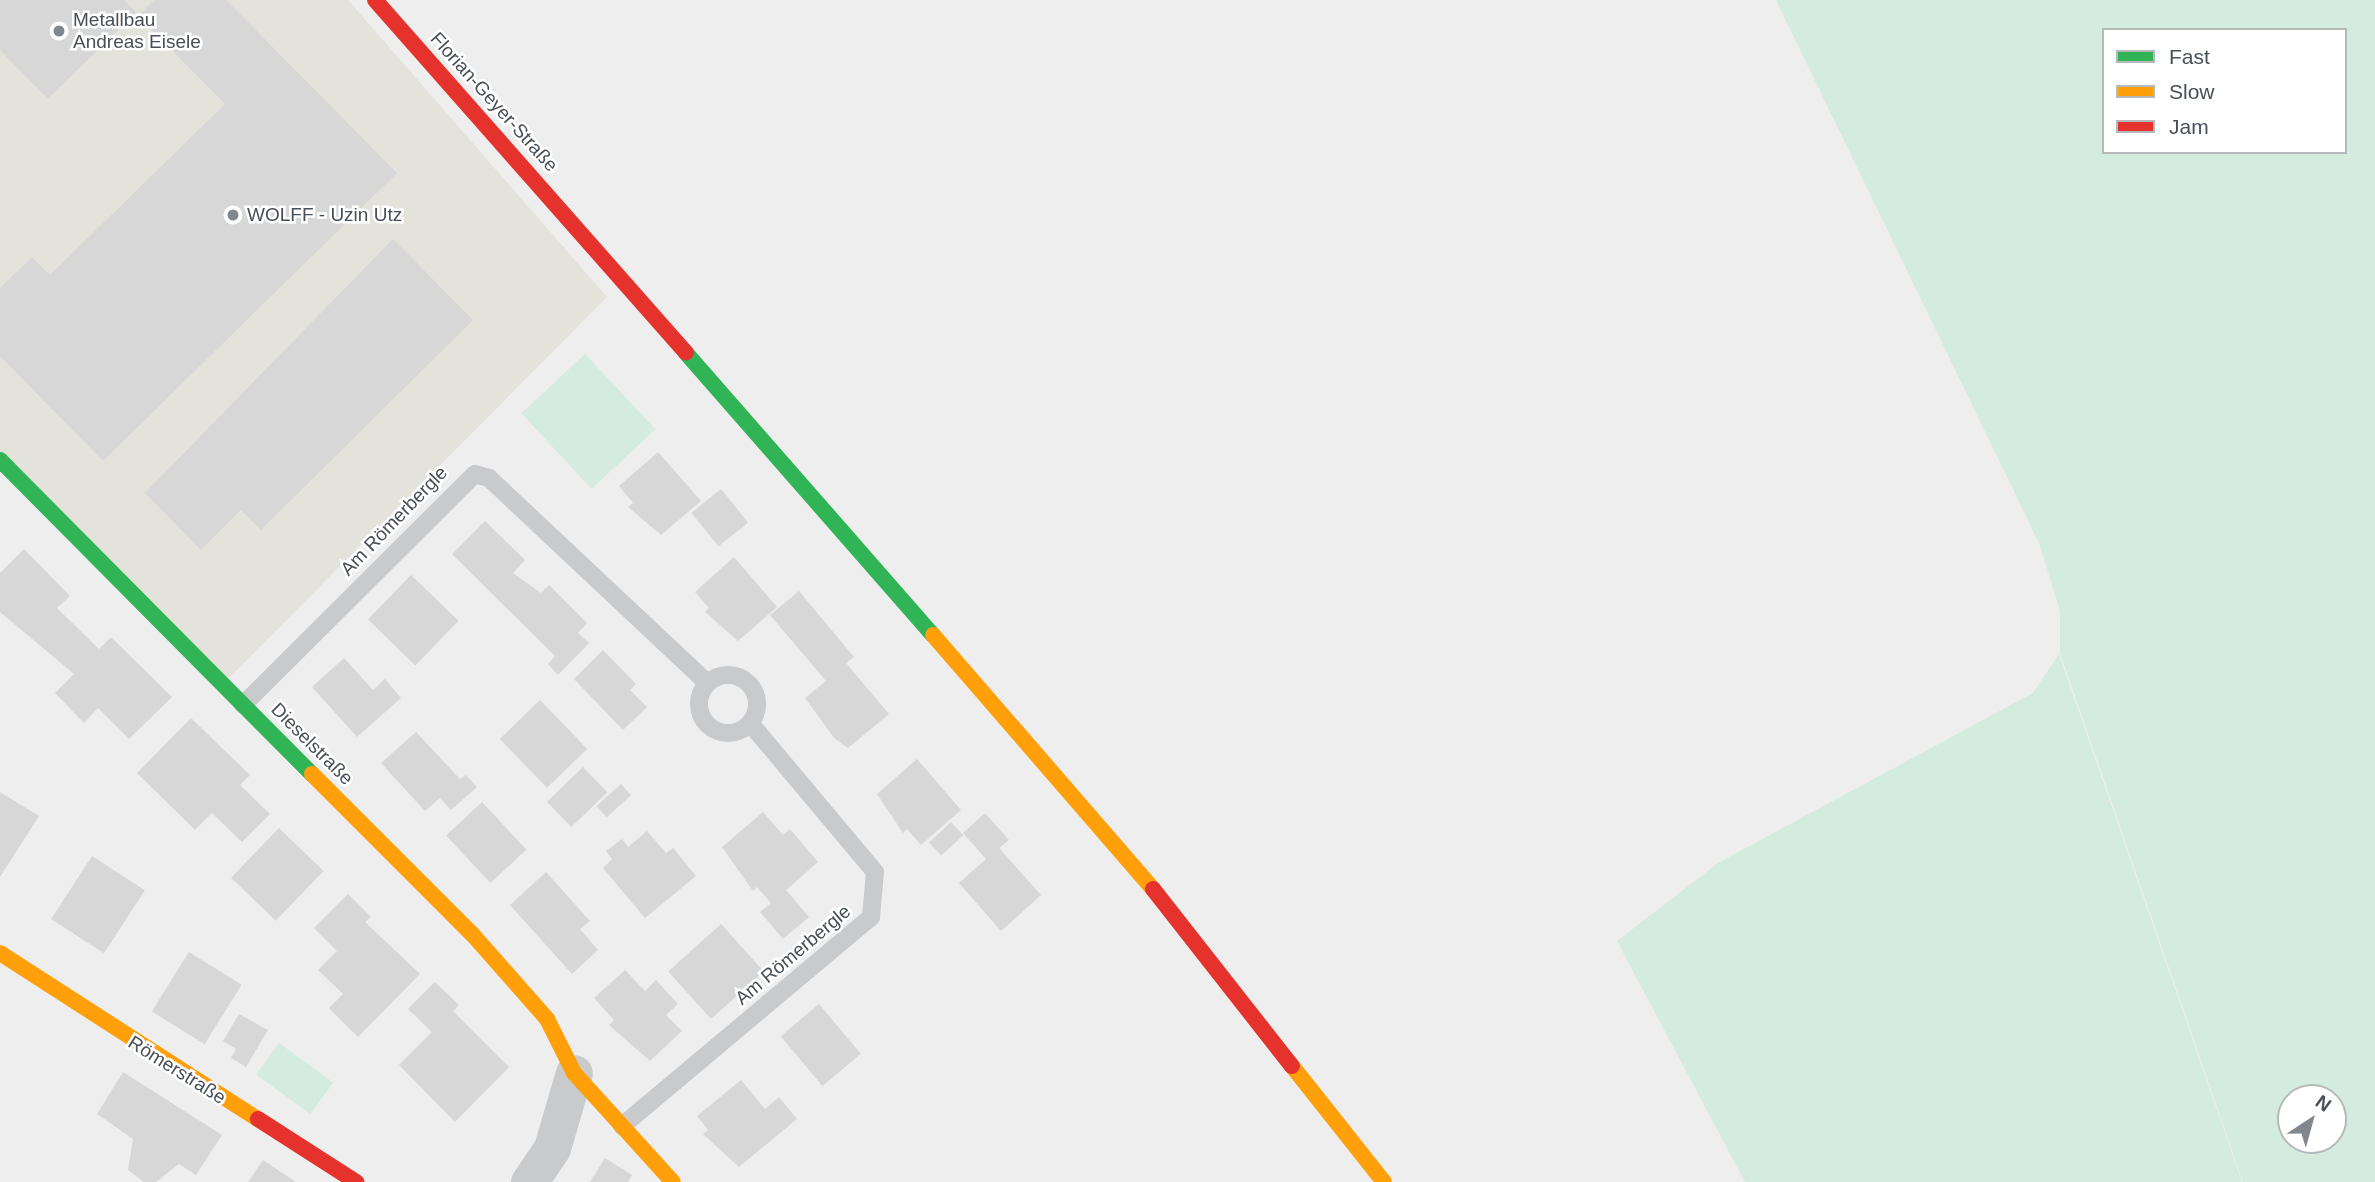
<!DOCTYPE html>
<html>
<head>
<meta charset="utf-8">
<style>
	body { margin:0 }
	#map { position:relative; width:2375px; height:1182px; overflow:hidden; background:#eee; font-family:Arial,sans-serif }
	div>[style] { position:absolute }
	.commercial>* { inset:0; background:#e3e2db }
	.green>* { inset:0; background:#d4ebdf; transform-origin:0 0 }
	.building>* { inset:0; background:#d7d7d8; transform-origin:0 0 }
	.lane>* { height:18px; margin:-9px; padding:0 9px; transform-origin:9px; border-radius:9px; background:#c9cacc }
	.lane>.ring { margin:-9px; padding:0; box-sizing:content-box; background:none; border:18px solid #c9cacc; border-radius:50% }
	.street>* { height:37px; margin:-18.5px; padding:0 18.5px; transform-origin:18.5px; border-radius:18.5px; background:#c9cacc }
	.fast>* { height:16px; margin:-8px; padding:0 8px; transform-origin:8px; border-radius:8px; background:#30b455 }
	.slow>* { height:16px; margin:-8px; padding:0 8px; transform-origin:8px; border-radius:8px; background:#ff9f0a }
	.jam>* { height:16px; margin:-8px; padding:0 8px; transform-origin:8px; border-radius:8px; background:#e5322d }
	.dots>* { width:19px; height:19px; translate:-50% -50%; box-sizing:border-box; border:4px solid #fff; border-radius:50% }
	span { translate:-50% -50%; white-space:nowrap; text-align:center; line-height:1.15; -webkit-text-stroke:5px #fff; paint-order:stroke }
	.poi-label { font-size:19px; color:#474f58 }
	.left { translate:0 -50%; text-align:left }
	.street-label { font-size:19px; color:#474f58 }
	.legend { position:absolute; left:2102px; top:28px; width:245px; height:126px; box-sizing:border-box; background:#fff; border:2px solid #b5b9bc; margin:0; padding:9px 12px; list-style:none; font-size:21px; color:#474f58 }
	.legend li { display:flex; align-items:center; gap:14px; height:35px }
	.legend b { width:35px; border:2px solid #b5b9bc }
	.north { position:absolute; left:2277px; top:1084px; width:70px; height:70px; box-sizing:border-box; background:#fff; border:2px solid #b5b9bc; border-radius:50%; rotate:36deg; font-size:19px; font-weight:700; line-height:28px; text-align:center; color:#474f58 }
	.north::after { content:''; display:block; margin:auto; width:24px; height:32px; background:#81878c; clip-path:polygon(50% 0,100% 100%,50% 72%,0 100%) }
</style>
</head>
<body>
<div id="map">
	<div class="commercial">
		<div style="clip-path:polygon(0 0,348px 0,607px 297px,225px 682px,0 458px)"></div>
	</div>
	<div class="green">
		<div style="clip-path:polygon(evenodd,1776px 0,2375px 0,2375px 1182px,2243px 1182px,2060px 653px,2060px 611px,2039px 543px,1776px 0,2104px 30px,2345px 30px,2345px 152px,2104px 152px,2104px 30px,1776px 0,2291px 1098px,2333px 1098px,2333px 1140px,2291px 1140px,2291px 1098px)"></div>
		<div style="left:585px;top:354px;width:103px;height:87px;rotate:47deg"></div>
		<div style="clip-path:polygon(2059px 654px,2242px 1182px,1745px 1182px,1617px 941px,1718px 863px,2033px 693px)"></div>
		<div style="left:279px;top:1043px;width:67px;height:39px;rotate:36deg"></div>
	</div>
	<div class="building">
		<div style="clip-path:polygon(0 0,124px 0,136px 12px,48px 99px,0 50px)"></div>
		<div style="clip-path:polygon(154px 0,226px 0,397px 173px,103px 461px,0 356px,0 288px,32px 257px,50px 275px,225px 104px,138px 16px)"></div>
		<div style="clip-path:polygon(393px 239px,473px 320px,261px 530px,241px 510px,201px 550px,145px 493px)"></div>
		<div style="clip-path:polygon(658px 452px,701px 501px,661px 535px,628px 507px,633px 503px,619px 486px)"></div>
		<div style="left:721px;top:489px;width:43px;height:38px;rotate:51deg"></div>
		<div style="clip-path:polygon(485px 521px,525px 560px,513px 573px,541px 593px,549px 585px,587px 623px,578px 633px,589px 643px,558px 675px,548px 664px,555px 656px,452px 554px)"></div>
		<div style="clip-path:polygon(24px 549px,70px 596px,57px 608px,99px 649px,111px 637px,172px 697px,129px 739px,98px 708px,84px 723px,55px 693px,74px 674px,0 612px,0 573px)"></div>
		<div style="clip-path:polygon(734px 557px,777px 607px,738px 641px,705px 612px,709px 608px,695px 592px)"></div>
		<div style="left:411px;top:575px;width:66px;height:62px;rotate:44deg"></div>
		<div style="clip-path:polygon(799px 591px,854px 657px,846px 663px,889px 714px,848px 748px,834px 738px,805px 698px,826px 681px,770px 615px)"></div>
		<div style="clip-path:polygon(603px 650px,636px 684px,630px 690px,647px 707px,623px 730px,574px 679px)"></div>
		<div style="clip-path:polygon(344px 658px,373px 690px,385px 679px,401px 698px,357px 737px,312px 687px)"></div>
		<div style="left:540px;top:700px;width:68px;height:56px;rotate:46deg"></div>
		<div style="clip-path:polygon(191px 718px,250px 775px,240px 785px,270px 814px,242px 842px,212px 813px,195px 830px,137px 773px)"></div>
		<div style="clip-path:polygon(416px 732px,460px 779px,466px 775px,477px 787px,451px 810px,440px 798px,425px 811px,381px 763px)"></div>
		<div style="clip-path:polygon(917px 759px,961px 810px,921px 845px,907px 829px,903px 833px,877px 794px)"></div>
		<div style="left:583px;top:767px;width:35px;height:50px;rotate:46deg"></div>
		<div style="left:621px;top:784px;width:15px;height:33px;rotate:48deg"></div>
		<div style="clip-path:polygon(0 792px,39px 816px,0 877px)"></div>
		<div style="left:482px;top:802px;width:65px;height:49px;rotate:47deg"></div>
		<div style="clip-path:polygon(763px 812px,783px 835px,790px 829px,818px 862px,786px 890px,809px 917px,783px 939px,760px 912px,771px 903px,757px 887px,753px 891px,722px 847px)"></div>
		<div style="clip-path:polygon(985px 813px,1009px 840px,999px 848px,1041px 895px,1001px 931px,959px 883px,986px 859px,963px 833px)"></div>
		<div style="left:951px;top:822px;width:18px;height:30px;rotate:47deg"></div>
		<div style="left:279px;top:828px;width:62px;height:69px;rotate:44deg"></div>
		<div style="clip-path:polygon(647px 831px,666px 853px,673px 848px,696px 876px,645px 918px,603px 868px,612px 859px,606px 851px,622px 839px,628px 847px)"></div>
		<div style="left:92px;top:856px;width:63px;height:75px;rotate:33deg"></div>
		<div style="clip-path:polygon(546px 872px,590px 921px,580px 929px,598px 950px,572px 974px,510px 905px)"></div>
		<div style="clip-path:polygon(348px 894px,371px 917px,365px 922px,420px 974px,358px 1037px,329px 1008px,343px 994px,318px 970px,337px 951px,314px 928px)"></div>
		<div style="left:721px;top:924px;width:64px;height:71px;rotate:48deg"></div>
		<div style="left:189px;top:952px;width:62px;height:70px;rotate:32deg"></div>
		<div style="clip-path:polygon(625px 970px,645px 991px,656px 980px,678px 1004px,666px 1015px,682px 1031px,650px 1061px,609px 1025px,614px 1020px,594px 998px)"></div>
		<div style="clip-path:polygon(435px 982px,459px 1005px,453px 1011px,509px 1067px,455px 1122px,399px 1065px,432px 1032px,408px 1009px)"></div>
		<div style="left:819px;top:1004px;width:65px;height:50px;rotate:50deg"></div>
		<div style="clip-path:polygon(239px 1014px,268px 1030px,246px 1067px,231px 1058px,236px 1049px,223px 1041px)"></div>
		<div style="clip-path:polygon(123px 1072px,222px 1135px,196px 1175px,179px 1164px,156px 1182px,144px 1182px,128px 1170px,133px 1139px,97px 1114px)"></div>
		<div style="clip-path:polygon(741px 1080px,765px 1109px,779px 1097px,797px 1119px,739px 1167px,703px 1134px,708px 1130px,697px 1116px)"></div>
		<div style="clip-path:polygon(605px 1158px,632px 1175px,628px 1182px,590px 1182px)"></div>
		<div style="clip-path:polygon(263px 1160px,296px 1182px,248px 1182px)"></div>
	</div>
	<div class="lane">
		<div class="ring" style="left:699px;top:675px;width:40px;height:40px"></div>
		<div style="left:243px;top:705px;width:327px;rotate:-44.9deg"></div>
		<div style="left:475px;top:474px;width:15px;rotate:16deg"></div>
		<div style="left:489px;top:478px;width:299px;rotate:43.2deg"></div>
		<div style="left:622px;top:1126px;width:325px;rotate:-40deg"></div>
		<div style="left:871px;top:917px;width:45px;rotate:-84.9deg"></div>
		<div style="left:875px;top:872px;width:194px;rotate:-130deg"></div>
	</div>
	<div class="street">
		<div style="left:529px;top:1182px;width:41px;rotate:-55.9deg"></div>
		<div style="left:552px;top:1148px;width:78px;rotate:-73.7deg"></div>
	</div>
	<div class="fast">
		<div style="left:686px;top:353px;width:375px;rotate:48.8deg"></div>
		<div style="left:0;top:460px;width:443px;rotate:45.2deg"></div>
	</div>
	<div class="slow">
		<div style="left:933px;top:635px;width:336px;rotate:49.1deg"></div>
		<div style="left:312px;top:774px;width:228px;rotate:45deg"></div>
		<div style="left:473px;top:935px;width:112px;rotate:48.6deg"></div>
		<div style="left:547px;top:1019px;width:60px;rotate:63.4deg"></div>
		<div style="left:574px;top:1073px;width:147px;rotate:47.8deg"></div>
		<div style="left:0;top:953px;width:307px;rotate:32.8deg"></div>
		<div style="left:1292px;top:1066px;width:148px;rotate:51.6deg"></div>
	</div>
	<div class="jam">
		<div style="left:375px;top:0;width:470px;rotate:48.6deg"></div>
		<div style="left:1153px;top:889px;width:225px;rotate:51.9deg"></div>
		<div style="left:258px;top:1119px;width:117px;rotate:32.7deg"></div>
	</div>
	<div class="dots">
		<div style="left:59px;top:31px;background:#81878c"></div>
		<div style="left:233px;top:215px;background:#81878c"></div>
	</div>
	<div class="poi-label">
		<span class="left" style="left:73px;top:31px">Metallbau<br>Andreas Eisele</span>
		<span class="left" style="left:247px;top:215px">WOLFF - Uzin Utz</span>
	</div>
	<div class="street-label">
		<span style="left:494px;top:102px;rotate:48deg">Florian-Geyer-Straße</span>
		<span style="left:394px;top:521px;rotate:-46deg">Am Römerbergle</span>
		<span style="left:312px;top:744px;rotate:45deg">Dieselstraße</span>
		<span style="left:793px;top:955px;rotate:-40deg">Am Römerbergle</span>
		<span style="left:177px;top:1070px;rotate:32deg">Römerstraße</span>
	</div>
	<ul class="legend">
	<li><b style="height:9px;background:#30b455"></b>Fast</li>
	<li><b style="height:9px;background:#ff9f0a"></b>Slow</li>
	<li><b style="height:9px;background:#e5322d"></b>Jam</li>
	</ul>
	<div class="north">N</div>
</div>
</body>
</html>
